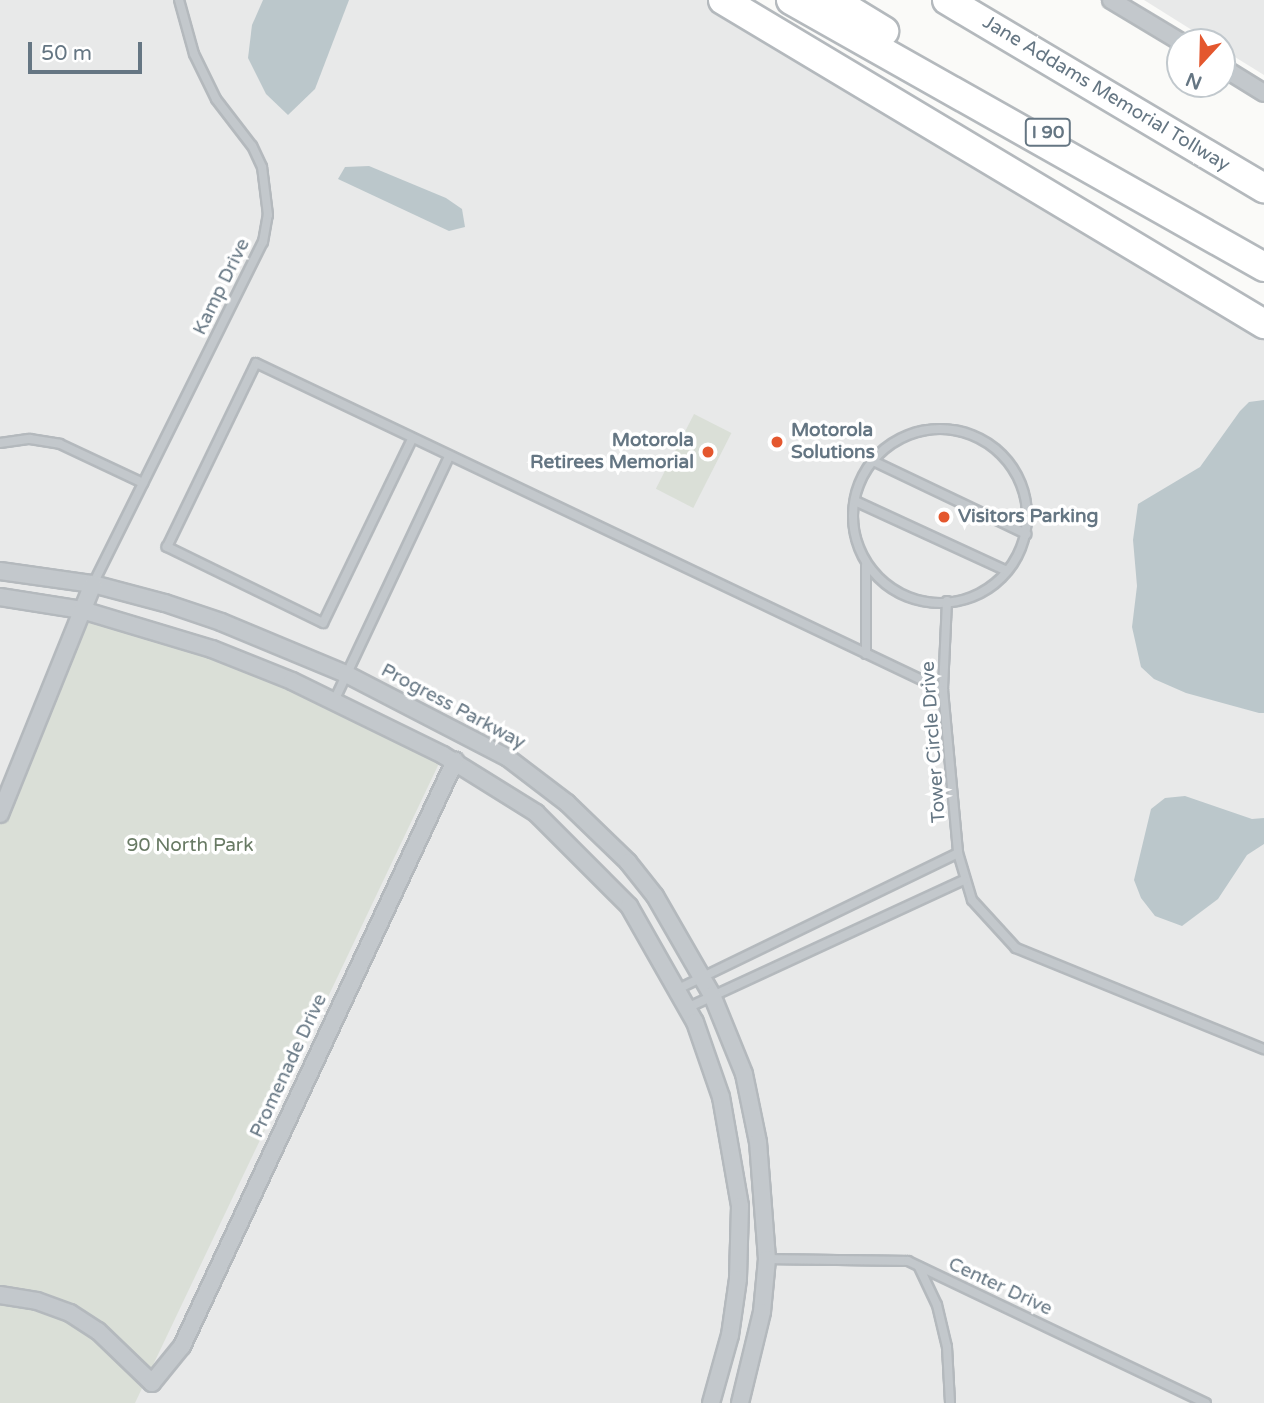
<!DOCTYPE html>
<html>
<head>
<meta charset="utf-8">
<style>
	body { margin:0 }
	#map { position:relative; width:1264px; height:1403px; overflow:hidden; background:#fafaf8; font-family:"Varela Round",sans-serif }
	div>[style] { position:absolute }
	.built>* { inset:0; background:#e8e9e9 }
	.green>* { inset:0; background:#dadfd7; transform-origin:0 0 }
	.water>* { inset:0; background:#bbc7cb }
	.roads { filter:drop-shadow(2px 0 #b4b9bd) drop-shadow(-2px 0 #b4b9bd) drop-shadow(0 2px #b4b9bd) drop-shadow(0 -2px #b4b9bd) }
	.service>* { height:8px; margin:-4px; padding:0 4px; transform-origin:4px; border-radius:4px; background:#c3c8cc }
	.service>.ring { margin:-4px; padding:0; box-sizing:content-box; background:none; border:8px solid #c3c8cc; border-radius:50% }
	.minor>* { height:16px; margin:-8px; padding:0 8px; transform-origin:8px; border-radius:8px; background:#c3c8cc }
	.motorway>* { height:28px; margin:-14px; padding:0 14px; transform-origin:14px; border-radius:14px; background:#fff }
	.dots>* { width:19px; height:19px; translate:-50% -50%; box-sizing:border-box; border:4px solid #fff; border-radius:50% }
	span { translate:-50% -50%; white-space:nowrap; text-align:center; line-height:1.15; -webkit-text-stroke:7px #fff; paint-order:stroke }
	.shield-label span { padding:2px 5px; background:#fff; border:2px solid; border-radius:5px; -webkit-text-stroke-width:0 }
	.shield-label { font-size:18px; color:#657683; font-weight:700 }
	.street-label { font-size:19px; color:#657683 }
	.poi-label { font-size:19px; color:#657683; font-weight:700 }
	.left { translate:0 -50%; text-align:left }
	.right { translate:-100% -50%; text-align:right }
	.park-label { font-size:19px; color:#687a64 }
	.north { position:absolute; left:1166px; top:28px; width:70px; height:70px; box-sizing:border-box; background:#fff; border:2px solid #c1c8cd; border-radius:50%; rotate:202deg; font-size:19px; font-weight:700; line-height:28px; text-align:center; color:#657683 }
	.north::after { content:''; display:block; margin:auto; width:24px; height:32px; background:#e4572e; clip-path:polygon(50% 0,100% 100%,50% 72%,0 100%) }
	.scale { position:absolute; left:28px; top:42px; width:114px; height:32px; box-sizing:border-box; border:4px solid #657683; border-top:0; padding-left:9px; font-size:21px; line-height:24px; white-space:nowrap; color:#657683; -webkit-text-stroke:5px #fff; paint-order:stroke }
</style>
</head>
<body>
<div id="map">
	<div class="built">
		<div style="clip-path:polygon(0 0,740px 0,1264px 319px,1264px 1403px,0 1403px)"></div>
		<div style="clip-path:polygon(1144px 0,1264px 0,1264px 75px,1222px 49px,1222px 42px,1211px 42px)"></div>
	</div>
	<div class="green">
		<div style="left:694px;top:414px;width:42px;height:84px;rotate:27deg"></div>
		<div style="clip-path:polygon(82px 610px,212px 649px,443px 755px,135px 1403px,0 1403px,0 814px)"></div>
	</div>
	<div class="water">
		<div style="clip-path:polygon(263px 0,349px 0,315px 89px,288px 115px,266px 94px,248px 58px,252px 25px)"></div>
		<div style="clip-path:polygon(369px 166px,446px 198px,462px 209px,465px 227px,449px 231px,338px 179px,345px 167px)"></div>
		<div style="clip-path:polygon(1264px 400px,1264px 713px,1259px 713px,1186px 693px,1154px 679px,1141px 667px,1132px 627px,1137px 586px,1133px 540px,1138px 504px,1200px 467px,1240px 411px,1249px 402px)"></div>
		<div style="clip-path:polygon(1185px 796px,1252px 819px,1264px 818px,1264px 844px,1247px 855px,1218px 899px,1182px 926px,1155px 916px,1141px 898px,1134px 880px,1151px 809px,1165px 798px)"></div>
	</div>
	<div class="roads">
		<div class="service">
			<div class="ring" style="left:853px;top:429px;width:166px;height:166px"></div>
			<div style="left:412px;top:439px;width:204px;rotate:115.8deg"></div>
			<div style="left:323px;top:623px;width:174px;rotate:-154deg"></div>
			<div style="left:167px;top:547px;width:204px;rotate:-64.2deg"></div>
			<div style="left:256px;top:363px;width:761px;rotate:25.45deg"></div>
			<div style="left:0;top:443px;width:30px;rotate:-8deg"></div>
			<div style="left:30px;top:439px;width:30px;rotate:9deg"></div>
			<div style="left:60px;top:444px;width:92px;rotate:25.2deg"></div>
			<div style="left:873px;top:461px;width:170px;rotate:25.5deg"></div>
			<div style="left:855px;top:501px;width:167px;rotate:24.7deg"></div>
			<div style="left:93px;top:584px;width:382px;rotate:-63.6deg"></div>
			<div style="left:263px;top:242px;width:27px;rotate:-80deg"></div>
			<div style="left:268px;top:215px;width:48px;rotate:-97.1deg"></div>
			<div style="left:262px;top:167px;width:23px;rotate:-115deg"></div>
			<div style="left:252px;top:146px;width:59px;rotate:-127.5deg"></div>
			<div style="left:216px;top:99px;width:50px;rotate:-116.1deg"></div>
			<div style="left:194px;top:54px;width:56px;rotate:-105.5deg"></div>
			<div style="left:947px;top:601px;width:89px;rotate:92.6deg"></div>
			<div style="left:943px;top:690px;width:164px;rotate:84.7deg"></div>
			<div style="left:958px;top:853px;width:49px;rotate:73.4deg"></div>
			<div style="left:972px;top:900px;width:65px;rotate:47.5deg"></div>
			<div style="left:1016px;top:948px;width:268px;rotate:22.2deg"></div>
			<div style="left:866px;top:654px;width:89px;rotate:-90deg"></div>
			<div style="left:334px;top:701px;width:270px;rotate:-64.8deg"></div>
			<div style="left:680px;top:988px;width:309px;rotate:-25.9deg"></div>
			<div style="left:689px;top:1007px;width:303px;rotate:-24.8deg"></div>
			<div style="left:767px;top:1259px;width:141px;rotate:0.8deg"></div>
			<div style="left:908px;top:1261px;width:330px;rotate:25.5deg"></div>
			<div style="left:919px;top:1267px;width:42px;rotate:64.7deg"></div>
			<div style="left:937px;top:1305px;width:43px;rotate:76.6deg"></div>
			<div style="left:947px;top:1347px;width:56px;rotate:86.9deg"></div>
		</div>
		<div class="minor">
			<div style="left:1111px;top:0;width:82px;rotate:31deg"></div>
			<div style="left:1222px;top:67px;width:49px;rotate:31.8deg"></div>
			<div style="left:0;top:571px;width:94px;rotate:8deg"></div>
			<div style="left:93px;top:584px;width:74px;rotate:14.8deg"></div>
			<div style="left:165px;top:603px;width:59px;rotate:18.7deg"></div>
			<div style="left:221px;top:622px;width:135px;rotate:22.6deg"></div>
			<div style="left:346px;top:674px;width:182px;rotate:27.4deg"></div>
			<div style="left:508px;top:758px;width:74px;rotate:37.3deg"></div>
			<div style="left:567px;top:803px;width:85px;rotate:44deg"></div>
			<div style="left:628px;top:862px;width:43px;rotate:51.5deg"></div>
			<div style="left:655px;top:896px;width:114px;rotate:60.1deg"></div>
			<div style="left:712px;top:995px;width:85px;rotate:67.9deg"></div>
			<div style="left:744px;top:1074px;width:69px;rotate:78.4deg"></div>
			<div style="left:758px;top:1142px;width:117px;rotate:85.6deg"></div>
			<div style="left:767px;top:1259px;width:53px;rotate:95.4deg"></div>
			<div style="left:762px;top:1312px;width:94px;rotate:103.6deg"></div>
			<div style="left:0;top:597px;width:83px;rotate:9deg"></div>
			<div style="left:82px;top:610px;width:136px;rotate:16.7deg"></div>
			<div style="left:212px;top:649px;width:86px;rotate:21.8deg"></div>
			<div style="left:292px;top:681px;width:168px;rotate:26.1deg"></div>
			<div style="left:443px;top:755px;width:110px;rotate:31.9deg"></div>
			<div style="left:536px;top:813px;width:132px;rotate:45deg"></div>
			<div style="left:629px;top:906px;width:133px;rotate:60.4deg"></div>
			<div style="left:695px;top:1022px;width:79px;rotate:70.9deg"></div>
			<div style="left:721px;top:1097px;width:111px;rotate:80.1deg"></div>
			<div style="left:740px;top:1206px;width:73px;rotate:91.6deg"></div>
			<div style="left:738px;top:1279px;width:57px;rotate:98.1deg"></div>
			<div style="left:730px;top:1335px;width:71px;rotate:105.6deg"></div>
			<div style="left:0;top:814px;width:248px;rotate:-68deg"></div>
			<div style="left:0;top:1295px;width:37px;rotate:9deg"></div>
			<div style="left:37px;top:1301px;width:35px;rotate:20deg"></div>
			<div style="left:70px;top:1313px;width:33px;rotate:33deg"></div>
			<div style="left:98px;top:1331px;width:75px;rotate:43.9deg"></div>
			<div style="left:152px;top:1383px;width:48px;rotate:-51deg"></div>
			<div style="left:182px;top:1346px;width:646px;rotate:-64.98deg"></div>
		</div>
		<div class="motorway">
			<div style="left:723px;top:0;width:631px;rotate:30.92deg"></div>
			<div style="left:791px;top:0;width:543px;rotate:29.44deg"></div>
			<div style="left:833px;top:0;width:60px;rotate:31.3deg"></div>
			<div style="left:947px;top:0;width:369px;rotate:30.7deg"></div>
		</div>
	</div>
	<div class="dots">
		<div style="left:777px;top:442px;background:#e4572e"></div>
		<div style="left:708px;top:452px;background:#e4572e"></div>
		<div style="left:944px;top:517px;background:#e4572e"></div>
	</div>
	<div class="shield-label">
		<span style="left:1048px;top:132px">I 90</span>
	</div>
	<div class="street-label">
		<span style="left:1106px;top:94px;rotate:31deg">Jane Addams Memorial Tollway</span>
		<span style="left:222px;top:287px;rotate:-64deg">Kamp Drive</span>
		<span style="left:453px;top:707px;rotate:28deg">Progress Parkway</span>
		<span style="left:934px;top:742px;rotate:-94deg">Tower Circle Drive</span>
		<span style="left:289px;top:1066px;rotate:-65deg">Promenade Drive</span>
		<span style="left:1000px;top:1287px;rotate:25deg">Center Drive</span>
	</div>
	<div class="poi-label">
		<span class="left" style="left:791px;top:442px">Motorola<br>Solutions</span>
		<span class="right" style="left:694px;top:452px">Motorola<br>Retirees Memorial</span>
		<span class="left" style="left:958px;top:517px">Visitors Parking</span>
	</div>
	<div class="park-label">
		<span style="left:190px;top:846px">90 North Park</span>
	</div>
	<div class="north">N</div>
	<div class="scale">50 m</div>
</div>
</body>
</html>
